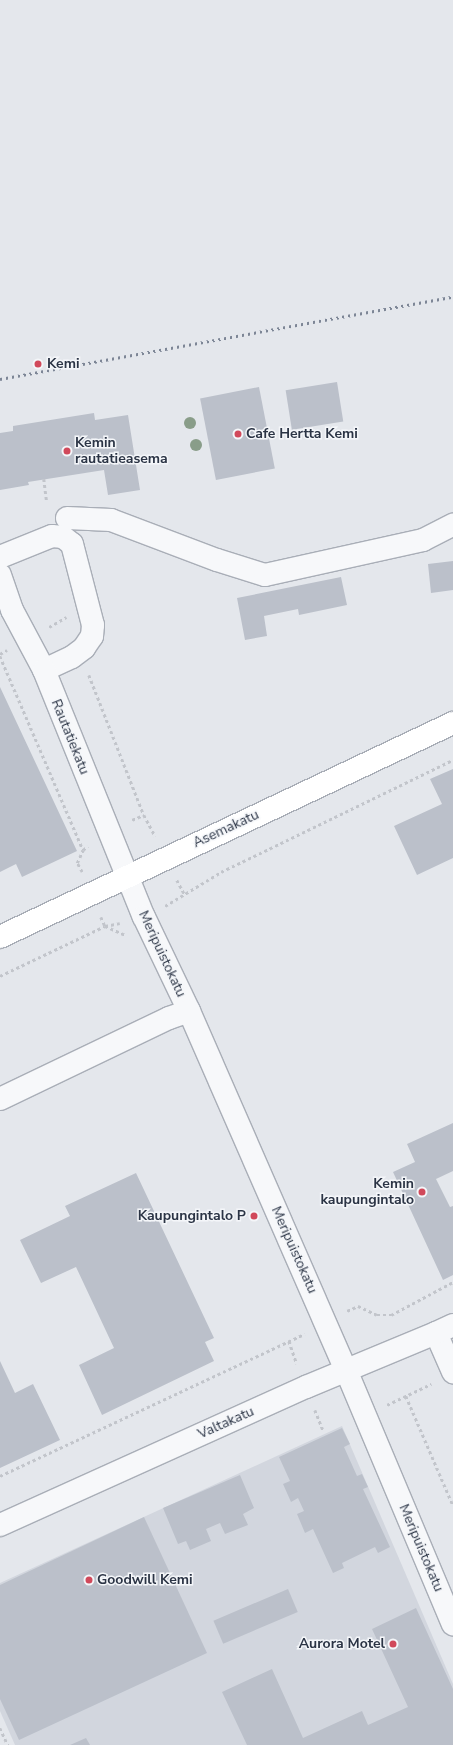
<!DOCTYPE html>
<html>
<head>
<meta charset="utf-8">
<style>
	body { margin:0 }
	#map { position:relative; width:453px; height:1745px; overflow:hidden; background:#e4e7ec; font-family:"Nunito Sans",sans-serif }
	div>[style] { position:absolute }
	.built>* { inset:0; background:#d2d6de }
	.building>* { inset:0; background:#bbc0ca; transform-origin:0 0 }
	.path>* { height:2.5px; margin-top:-1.25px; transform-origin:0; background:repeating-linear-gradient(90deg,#c2c5cb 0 3px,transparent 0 6px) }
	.roads { filter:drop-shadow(1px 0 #a9aeb7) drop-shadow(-1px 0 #a9aeb7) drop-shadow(0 1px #a9aeb7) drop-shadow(0 -1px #a9aeb7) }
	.minor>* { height:22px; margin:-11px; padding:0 11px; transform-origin:11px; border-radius:11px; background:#f7f8fa }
	.major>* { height:22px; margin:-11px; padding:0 11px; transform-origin:11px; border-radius:11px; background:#fff }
	.rail>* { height:3px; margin-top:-1.5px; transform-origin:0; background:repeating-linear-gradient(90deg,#7d8696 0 2px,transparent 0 6px) }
	.trees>* { width:12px; height:12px; margin:-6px; border-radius:50%; background:#899d89 }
	.dots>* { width:11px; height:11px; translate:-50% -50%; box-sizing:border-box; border:2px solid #f4f6f9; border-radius:50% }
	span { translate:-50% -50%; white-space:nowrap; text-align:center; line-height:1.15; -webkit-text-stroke:3px #f4f6f9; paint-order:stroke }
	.poi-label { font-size:14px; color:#2b3445; font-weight:700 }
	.left { translate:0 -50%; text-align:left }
	.right { translate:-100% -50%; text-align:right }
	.street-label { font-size:14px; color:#2b3445 }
</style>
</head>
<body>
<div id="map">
	<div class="built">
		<div style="clip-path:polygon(342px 1426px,453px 1684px,453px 1745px,15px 1745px,0 1711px,0 1583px)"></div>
	</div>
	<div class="building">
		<div style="left:337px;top:382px;width:40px;height:52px;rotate:81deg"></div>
		<div style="left:259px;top:387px;width:83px;height:60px;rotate:79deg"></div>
		<div style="clip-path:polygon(94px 413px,95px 420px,128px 415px,140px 490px,108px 495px,104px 470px,28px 482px,29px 485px,0 490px,0 433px,13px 431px,13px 426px)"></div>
		<div style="clip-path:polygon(453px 561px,453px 590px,431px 593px,428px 564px)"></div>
		<div style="clip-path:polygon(341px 577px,347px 605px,299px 615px,298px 609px,264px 616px,267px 636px,245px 640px,237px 598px)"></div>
		<div style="clip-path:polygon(0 687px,77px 851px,22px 877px,16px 864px,0 872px)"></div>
		<div style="clip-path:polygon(453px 769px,453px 858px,417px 875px,394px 826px,442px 804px,430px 779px)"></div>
		<div style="clip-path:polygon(453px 1123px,453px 1171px,436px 1179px,450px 1207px,453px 1206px,453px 1275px,443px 1280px,393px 1172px,415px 1162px,407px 1144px)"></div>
		<div style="clip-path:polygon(136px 1173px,214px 1338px,205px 1342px,214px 1361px,102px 1415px,79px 1365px,114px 1348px,76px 1267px,41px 1283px,20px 1240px,70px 1216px,65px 1206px)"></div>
		<div style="clip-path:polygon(0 1361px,15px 1393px,33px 1384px,60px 1440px,0 1468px)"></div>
		<div style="clip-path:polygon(342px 1428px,350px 1444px,344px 1447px,357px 1476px,362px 1474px,368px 1487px,363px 1489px,390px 1547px,378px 1553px,375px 1547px,342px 1563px,344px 1568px,333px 1573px,313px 1529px,305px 1533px,297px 1514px,304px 1511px,298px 1498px,291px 1502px,283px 1484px,290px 1481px,279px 1457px)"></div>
		<div style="clip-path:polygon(240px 1475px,254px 1508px,243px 1514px,248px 1525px,225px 1534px,220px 1523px,206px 1529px,211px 1541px,190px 1550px,186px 1541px,178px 1544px,163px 1508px)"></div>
		<div style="clip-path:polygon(144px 1517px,207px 1653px,19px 1740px,0 1699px,0 1585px)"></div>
		<div style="left:288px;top:1589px;width:25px;height:81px;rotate:67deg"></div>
		<div style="clip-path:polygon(416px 1608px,453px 1689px,453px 1745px,247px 1745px,222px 1692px,272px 1669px,303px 1738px,362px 1711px,368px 1725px,408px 1707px,372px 1629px)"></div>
		<div style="clip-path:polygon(86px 1738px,90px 1745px,70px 1745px)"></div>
	</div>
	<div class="path">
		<div style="left:44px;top:479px;width:23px;rotate:83deg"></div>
		<div style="left:49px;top:627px;width:20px;rotate:-30deg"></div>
		<div style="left:0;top:654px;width:8px;rotate:-30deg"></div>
		<div style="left:0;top:656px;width:211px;rotate:66.8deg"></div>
		<div style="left:89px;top:675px;width:150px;rotate:68.6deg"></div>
		<div style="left:132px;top:820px;width:13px;rotate:-23deg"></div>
		<div style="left:144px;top:815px;width:24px;rotate:62deg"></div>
		<div style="left:82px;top:872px;width:10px;rotate:-119deg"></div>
		<div style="left:77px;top:863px;width:14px;rotate:-65deg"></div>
		<div style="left:83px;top:850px;width:6px;rotate:-39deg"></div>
		<div style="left:177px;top:880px;width:17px;rotate:62deg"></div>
		<div style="left:165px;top:906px;width:66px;rotate:-31.3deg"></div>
		<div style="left:221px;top:872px;width:258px;rotate:-25.8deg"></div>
		<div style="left:101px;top:917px;width:10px;rotate:66deg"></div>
		<div style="left:105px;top:926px;width:22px;rotate:24deg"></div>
		<div style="left:0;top:976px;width:116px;rotate:-25.5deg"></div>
		<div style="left:105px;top:926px;width:15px;rotate:-11deg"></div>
		<div style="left:347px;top:1311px;width:12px;rotate:-24deg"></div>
		<div style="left:358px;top:1306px;width:21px;rotate:25deg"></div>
		<div style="left:377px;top:1315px;width:14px"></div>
		<div style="left:391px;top:1315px;width:70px;rotate:-28deg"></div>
		<div style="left:289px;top:1341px;width:24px;rotate:71deg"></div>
		<div style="left:406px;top:1396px;width:119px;rotate:66.7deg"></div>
		<div style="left:387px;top:1405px;width:49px;rotate:-25.5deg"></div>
		<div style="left:315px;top:1410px;width:22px;rotate:68deg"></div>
		<div style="left:0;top:1476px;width:336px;rotate:-25deg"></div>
		<div style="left:0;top:1728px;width:19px;rotate:65deg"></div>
	</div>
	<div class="roads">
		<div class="minor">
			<div style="left:67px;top:518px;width:44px;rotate:2.6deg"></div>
			<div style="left:111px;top:520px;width:113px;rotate:20.7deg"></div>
			<div style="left:217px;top:560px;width:50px;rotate:17.4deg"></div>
			<div style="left:265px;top:575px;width:162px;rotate:-12.5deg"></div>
			<div style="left:423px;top:540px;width:34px;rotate:-27deg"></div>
			<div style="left:0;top:557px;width:56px;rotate:-22deg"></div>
			<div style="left:52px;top:536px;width:11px;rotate:5deg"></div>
			<div style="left:63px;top:537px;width:11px;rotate:38deg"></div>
			<div style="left:72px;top:544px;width:84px;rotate:75.5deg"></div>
			<div style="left:93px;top:625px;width:11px;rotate:95deg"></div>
			<div style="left:92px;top:636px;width:14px;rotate:124deg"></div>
			<div style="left:84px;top:648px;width:15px;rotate:143deg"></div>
			<div style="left:72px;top:657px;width:31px;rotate:155deg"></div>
			<div style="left:0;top:575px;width:37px;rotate:71deg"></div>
			<div style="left:12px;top:610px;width:68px;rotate:61.9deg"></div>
			<div style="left:44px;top:670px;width:266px;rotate:68deg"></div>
			<div style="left:144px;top:917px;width:104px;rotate:64.4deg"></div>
			<div style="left:189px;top:1011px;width:392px;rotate:66.4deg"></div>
			<div style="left:346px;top:1370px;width:276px;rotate:67.2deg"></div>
			<div style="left:0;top:1099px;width:187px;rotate:-25.6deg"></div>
			<div style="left:169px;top:1018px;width:21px;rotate:-19deg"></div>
			<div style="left:436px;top:1333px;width:43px;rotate:66.4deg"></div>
			<div style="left:0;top:1525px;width:336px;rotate:-24.3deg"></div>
			<div style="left:306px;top:1387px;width:141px;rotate:-22.6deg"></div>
			<div style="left:436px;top:1333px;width:19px;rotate:-25deg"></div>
		</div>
		<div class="major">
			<div style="left:0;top:937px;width:501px;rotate:-25.29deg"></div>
		</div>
	</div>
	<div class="rail">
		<div style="left:0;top:379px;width:460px;rotate:-10.3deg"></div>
	</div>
	<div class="trees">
		<div style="left:190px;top:423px"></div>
		<div style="left:196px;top:445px"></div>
	</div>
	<div class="dots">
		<div style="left:38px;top:364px;background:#d1495b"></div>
		<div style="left:238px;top:434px;background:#d1495b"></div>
		<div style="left:67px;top:451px;background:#d1495b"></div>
		<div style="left:422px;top:1192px;background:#d1495b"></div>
		<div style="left:254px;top:1216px;background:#d1495b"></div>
		<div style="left:89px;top:1580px;background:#d1495b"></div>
		<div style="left:393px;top:1644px;background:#d1495b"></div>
	</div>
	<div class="poi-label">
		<span class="left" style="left:47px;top:364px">Kemi</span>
		<span class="left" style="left:246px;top:434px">Cafe Hertta Kemi</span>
		<span class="left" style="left:75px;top:451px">Kemin<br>rautatieasema</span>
		<span class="right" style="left:414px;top:1192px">Kemin<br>kaupungintalo</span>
		<span class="right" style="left:246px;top:1216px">Kaupungintalo P</span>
		<span class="left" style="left:97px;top:1580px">Goodwill Kemi</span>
		<span class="right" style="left:385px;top:1644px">Aurora Motel</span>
	</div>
	<div class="street-label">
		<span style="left:70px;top:737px;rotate:68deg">Rautatiekatu</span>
		<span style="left:226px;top:829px;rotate:-25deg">Asemakatu</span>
		<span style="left:162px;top:954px;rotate:65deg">Meripuistokatu</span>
		<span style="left:294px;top:1250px;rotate:66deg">Meripuistokatu</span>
		<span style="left:226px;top:1423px;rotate:-24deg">Valtakatu</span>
		<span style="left:421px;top:1548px;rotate:67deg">Meripuistokatu</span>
	</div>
</div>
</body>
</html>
